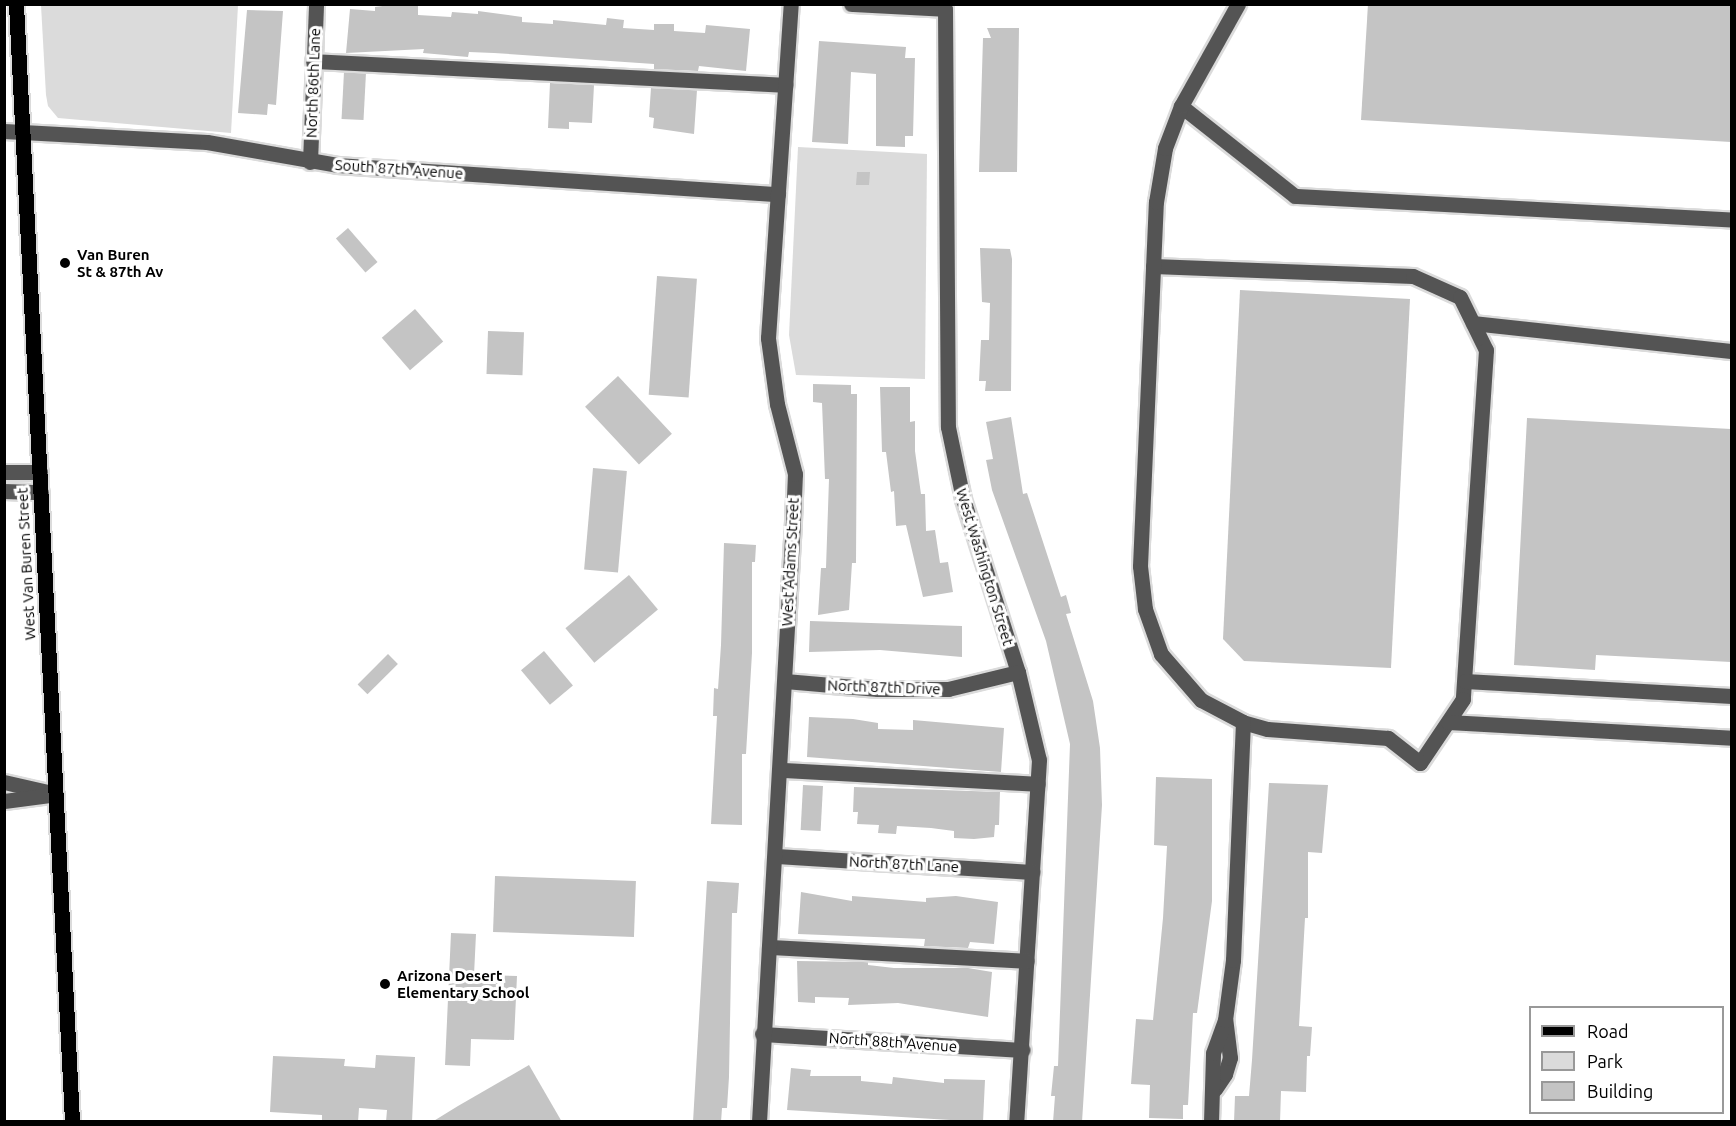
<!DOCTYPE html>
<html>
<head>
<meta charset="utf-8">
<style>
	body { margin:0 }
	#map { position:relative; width:1736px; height:1126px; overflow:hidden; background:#fff; font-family:Ubuntu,sans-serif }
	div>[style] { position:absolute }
	.green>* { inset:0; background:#dbdbdb }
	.building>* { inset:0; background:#c4c4c4; transform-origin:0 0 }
	.roads { filter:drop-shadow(2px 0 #dbdbdb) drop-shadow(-2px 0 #dbdbdb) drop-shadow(0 2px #dbdbdb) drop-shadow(0 -2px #dbdbdb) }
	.minor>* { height:15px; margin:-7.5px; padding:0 7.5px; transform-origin:7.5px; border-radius:7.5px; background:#545454 }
	.major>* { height:15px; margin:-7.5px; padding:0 7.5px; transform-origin:7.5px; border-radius:7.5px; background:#000 }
	.dots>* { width:16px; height:16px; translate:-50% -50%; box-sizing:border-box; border:3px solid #fff; border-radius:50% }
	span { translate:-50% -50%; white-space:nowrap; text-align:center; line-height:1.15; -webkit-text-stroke:6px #fff; paint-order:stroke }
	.street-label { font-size:15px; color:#000 }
	.poi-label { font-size:15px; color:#000; font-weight:700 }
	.left { translate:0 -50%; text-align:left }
	.frame { position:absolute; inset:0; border:6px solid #000; pointer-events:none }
	.legend { position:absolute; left:1529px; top:1006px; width:195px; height:108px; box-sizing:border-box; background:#fff; border:2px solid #999; margin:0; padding:8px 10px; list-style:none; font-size:18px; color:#000 }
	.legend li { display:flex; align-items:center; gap:12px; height:30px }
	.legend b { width:30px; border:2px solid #999 }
</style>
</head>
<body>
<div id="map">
	<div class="green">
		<div style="clip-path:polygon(41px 5px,238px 5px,231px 133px,58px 118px,48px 106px,46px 95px)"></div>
		<div style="clip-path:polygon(798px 147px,927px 154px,925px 379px,796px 375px,789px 335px)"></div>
	</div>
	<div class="building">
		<div style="clip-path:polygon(398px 4px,418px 4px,418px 15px,451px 17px,452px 12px,478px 14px,478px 11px,522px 17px,522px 22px,553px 24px,553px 20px,606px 25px,607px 18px,624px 20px,623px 28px,654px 30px,654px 24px,674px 24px,674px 31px,705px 33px,706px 25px,750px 29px,746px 71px,699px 66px,698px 71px,654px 69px,654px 64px,494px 53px,469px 52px,468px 57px,423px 53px,424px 49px,346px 53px,350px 9px,375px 11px,375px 7px)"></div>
		<div style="clip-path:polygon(1368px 4px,1731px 4px,1731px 142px,1361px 120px)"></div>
		<div style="clip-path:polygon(247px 10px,283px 11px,276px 105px,268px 104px,267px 115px,238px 113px)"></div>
		<div style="clip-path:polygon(987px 28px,1019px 28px,1017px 172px,979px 172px,983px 38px,991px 38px)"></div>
		<div style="clip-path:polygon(819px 41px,906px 47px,905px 58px,915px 58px,913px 136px,905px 136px,905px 147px,876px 146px,876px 74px,851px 72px,848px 144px,812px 142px)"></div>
		<div style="left:344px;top:72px;width:22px;height:47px;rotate:3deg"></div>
		<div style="clip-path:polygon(550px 83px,594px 85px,592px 123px,569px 122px,569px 129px,548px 128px)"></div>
		<div style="clip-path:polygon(651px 88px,697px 90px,694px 134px,653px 128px,654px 118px,649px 117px)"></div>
		<div style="clip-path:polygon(857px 172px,870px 172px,869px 185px,856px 185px)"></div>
		<div style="left:348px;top:228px;width:45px;height:16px;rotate:49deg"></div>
		<div style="clip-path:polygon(980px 248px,1010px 249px,1012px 259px,1011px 391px,985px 391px,986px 381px,979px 381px,981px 340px,989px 340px,990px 303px,982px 302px)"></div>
		<div style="left:657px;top:276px;width:40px;height:119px;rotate:4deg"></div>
		<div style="clip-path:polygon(1240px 290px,1410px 299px,1391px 668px,1244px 661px,1223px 639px)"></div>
		<div style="left:415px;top:309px;width:43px;height:44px;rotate:49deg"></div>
		<div style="left:488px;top:331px;width:36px;height:43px;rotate:2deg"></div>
		<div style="left:618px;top:376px;width:79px;height:45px;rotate:47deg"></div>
		<div style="clip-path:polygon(813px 384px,851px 385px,851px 394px,857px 394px,856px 563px,852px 563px,849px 610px,818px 615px,821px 568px,826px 568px,829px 479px,825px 479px,822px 403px,813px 402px)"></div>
		<div style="clip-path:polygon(880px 387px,910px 387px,910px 422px,915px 421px,915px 451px,921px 494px,925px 494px,926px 531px,935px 530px,940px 563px,948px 562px,953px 592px,923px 597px,906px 525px,896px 526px,894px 491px,891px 492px,886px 452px,882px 452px)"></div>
		<div style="clip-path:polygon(1011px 417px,1023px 494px,1027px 493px,1061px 597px,1066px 595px,1071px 613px,1066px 614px,1093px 701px,1100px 748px,1102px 805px,1082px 1122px,1053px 1122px,1055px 1096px,1051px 1096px,1054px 1066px,1058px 1066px,1070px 744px,1046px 641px,992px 490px,986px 460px,993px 459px,986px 422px)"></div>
		<div style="clip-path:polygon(1527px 418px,1731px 429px,1731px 662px,1596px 655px,1595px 670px,1514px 665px)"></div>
		<div style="left:593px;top:468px;width:34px;height:102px;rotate:5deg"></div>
		<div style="clip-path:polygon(724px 543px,756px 545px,755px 562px,752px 562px,752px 653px,746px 754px,742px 754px,742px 825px,711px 824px,717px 716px,713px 716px,714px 688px,718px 689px,721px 645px)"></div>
		<div style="left:629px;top:575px;width:45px;height:83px;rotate:50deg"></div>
		<div style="clip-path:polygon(810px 621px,962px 626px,962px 657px,880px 650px,809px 652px)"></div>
		<div style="left:544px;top:651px;width:45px;height:30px;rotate:50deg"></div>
		<div style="left:388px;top:654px;width:14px;height:43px;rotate:45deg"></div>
		<div style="clip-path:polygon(809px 717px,853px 719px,878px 723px,878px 729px,913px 730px,913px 720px,1004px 728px,1001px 772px,807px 757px)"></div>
		<div style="clip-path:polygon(1156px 777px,1212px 779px,1212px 901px,1197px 1013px,1193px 1013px,1188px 1105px,1183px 1105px,1183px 1119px,1149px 1118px,1150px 1085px,1131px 1084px,1136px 1019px,1153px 1020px,1163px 918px,1167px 846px,1154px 845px)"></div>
		<div style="clip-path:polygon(1269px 783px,1328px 785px,1322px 853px,1308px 852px,1308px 918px,1305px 918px,1299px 1026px,1312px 1027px,1310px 1056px,1307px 1056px,1306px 1092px,1281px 1091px,1280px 1122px,1234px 1122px,1235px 1096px,1249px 1096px,1252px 1060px)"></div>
		<div style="left:803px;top:785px;width:20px;height:45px;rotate:3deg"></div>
		<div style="clip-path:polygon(854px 787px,1000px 792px,999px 825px,995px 825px,994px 837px,974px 839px,954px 838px,954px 831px,931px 828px,897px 826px,896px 834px,878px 833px,879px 825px,857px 824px,858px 812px,853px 812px)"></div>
		<div style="left:495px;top:876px;width:141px;height:56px;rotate:2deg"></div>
		<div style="clip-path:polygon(707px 881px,739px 883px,737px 913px,732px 913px,729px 1077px,727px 1108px,722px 1108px,721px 1122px,693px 1122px)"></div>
		<div style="clip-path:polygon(801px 892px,852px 901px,852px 896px,926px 902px,926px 898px,956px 896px,998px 902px,994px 944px,970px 942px,968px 948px,924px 946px,925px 939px,798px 934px)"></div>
		<div style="clip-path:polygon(451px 933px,476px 934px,474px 975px,517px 976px,514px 1040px,471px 1039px,470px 1066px,445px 1065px)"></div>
		<div style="clip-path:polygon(797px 961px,868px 962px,868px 965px,894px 968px,968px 968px,992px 972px,988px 1017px,898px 1003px,848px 1005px,849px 998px,815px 997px,815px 1003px,798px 1002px)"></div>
		<div style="clip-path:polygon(376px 1055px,415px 1057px,412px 1122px,386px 1122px,387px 1110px,359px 1108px,358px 1122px,322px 1122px,322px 1115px,270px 1112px,273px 1056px,345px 1059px,344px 1066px,375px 1068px)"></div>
		<div style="clip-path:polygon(529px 1065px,562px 1122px,432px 1122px,458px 1106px)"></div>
		<div style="clip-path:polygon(791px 1068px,811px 1070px,810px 1076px,861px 1076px,861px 1081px,892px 1084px,893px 1077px,944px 1083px,944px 1079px,985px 1080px,983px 1122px,787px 1110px)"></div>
	</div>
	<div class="roads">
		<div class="minor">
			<div style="left:851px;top:4px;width:94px;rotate:3deg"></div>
			<div style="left:945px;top:9px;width:418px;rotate:89.6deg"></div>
			<div style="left:948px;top:427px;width:74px;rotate:78.2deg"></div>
			<div style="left:963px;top:499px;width:182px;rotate:72.4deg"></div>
			<div style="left:1018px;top:672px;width:90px;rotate:76.6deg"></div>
			<div style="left:1039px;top:760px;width:363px;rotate:93.6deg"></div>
			<div style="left:313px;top:61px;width:473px;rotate:2.9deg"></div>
			<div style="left:1181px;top:106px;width:145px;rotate:38.3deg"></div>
			<div style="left:1295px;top:196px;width:438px;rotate:3.1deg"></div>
			<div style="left:4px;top:131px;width:203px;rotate:3.1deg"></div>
			<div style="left:207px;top:142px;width:132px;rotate:10deg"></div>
			<div style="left:337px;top:165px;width:442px;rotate:3.8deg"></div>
			<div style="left:310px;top:162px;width:158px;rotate:-87.8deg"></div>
			<div style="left:1153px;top:266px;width:260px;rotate:2.2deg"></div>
			<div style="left:1413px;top:276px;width:51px;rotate:24.1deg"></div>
			<div style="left:1460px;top:297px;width:59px;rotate:63.9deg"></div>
			<div style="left:1486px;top:350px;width:350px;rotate:93.8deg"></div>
			<div style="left:1463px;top:699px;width:77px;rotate:123.9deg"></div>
			<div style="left:1420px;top:763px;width:41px;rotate:-142deg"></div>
			<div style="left:1388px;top:738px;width:121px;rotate:-175.7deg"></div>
			<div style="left:1267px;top:729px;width:25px;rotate:-164deg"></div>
			<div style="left:1243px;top:722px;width:47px;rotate:-152.4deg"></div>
			<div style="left:1201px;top:700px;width:61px;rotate:-131deg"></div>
			<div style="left:1161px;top:654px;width:48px;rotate:-109.6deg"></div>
			<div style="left:1145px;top:609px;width:43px;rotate:-96.6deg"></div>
			<div style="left:1140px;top:566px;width:364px;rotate:-87.5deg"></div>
			<div style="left:1156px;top:202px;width:55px;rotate:-80.5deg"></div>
			<div style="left:1165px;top:148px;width:45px;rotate:-69.1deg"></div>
			<div style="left:1181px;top:106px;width:117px;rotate:-60.8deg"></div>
			<div style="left:1473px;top:323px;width:261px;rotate:6.2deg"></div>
			<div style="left:4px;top:472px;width:36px"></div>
			<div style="left:4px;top:491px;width:37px;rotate:2deg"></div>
			<div style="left:785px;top:681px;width:93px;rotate:4.9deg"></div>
			<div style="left:878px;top:689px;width:70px"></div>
			<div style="left:948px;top:689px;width:72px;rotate:-13.7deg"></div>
			<div style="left:1465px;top:681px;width:267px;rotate:3.2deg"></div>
			<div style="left:1448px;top:722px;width:284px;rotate:3.2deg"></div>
			<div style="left:782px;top:770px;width:256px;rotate:3.1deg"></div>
			<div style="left:4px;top:782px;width:53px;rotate:13deg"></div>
			<div style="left:4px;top:801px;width:46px;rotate:-7.4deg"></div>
			<div style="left:776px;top:856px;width:257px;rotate:3.6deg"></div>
			<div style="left:769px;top:947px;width:258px;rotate:3.1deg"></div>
			<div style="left:762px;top:1034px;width:261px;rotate:3.5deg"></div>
			<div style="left:1215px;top:1089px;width:18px;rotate:-56deg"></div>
			<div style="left:1225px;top:1074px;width:17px;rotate:-73deg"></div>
			<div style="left:1230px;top:1058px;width:38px;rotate:-97deg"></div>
			<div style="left:759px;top:1122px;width:602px;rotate:-86.76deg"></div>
			<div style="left:793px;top:521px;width:47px;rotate:-87.6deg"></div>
			<div style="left:795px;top:474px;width:72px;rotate:-104.4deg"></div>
			<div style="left:777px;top:404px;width:67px;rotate:-97.8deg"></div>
			<div style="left:768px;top:338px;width:335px;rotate:-86.1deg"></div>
			<div style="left:1211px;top:1122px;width:69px;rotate:-88.3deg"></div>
			<div style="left:1213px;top:1053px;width:35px;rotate:-70deg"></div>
			<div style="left:1225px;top:1020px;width:61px;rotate:-82.4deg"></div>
			<div style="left:1233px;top:960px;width:238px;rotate:-87.6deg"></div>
		</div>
		<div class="major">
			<div style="left:16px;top:4px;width:1119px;rotate:87.13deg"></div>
		</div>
	</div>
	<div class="dots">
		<div style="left:65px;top:263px;background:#000"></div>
		<div style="left:385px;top:984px;background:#000"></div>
	</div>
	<div class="street-label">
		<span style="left:313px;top:83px;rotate:-88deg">North 86th Lane</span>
		<span style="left:399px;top:169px;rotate:4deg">South 87th Avenue</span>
		<span style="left:790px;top:562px;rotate:-87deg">West Adams Street</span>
		<span style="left:26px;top:564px;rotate:-93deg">West Van Buren Street</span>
		<span style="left:985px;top:567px;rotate:73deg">West Washington Street</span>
		<span style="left:884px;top:687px;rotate:2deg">North 87th Drive</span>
		<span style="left:904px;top:864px;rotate:3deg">North 87th Lane</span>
		<span style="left:893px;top:1042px;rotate:4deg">North 88th Avenue</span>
	</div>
	<div class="poi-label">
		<span class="left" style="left:77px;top:263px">Van Buren<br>St &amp; 87th Av</span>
		<span class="left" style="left:397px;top:984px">Arizona Desert<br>Elementary School</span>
	</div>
	<div class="frame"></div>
	<ul class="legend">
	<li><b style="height:8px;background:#000"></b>Road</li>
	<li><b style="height:16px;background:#dbdbdb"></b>Park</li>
	<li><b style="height:16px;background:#c4c4c4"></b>Building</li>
	</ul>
</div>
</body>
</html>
